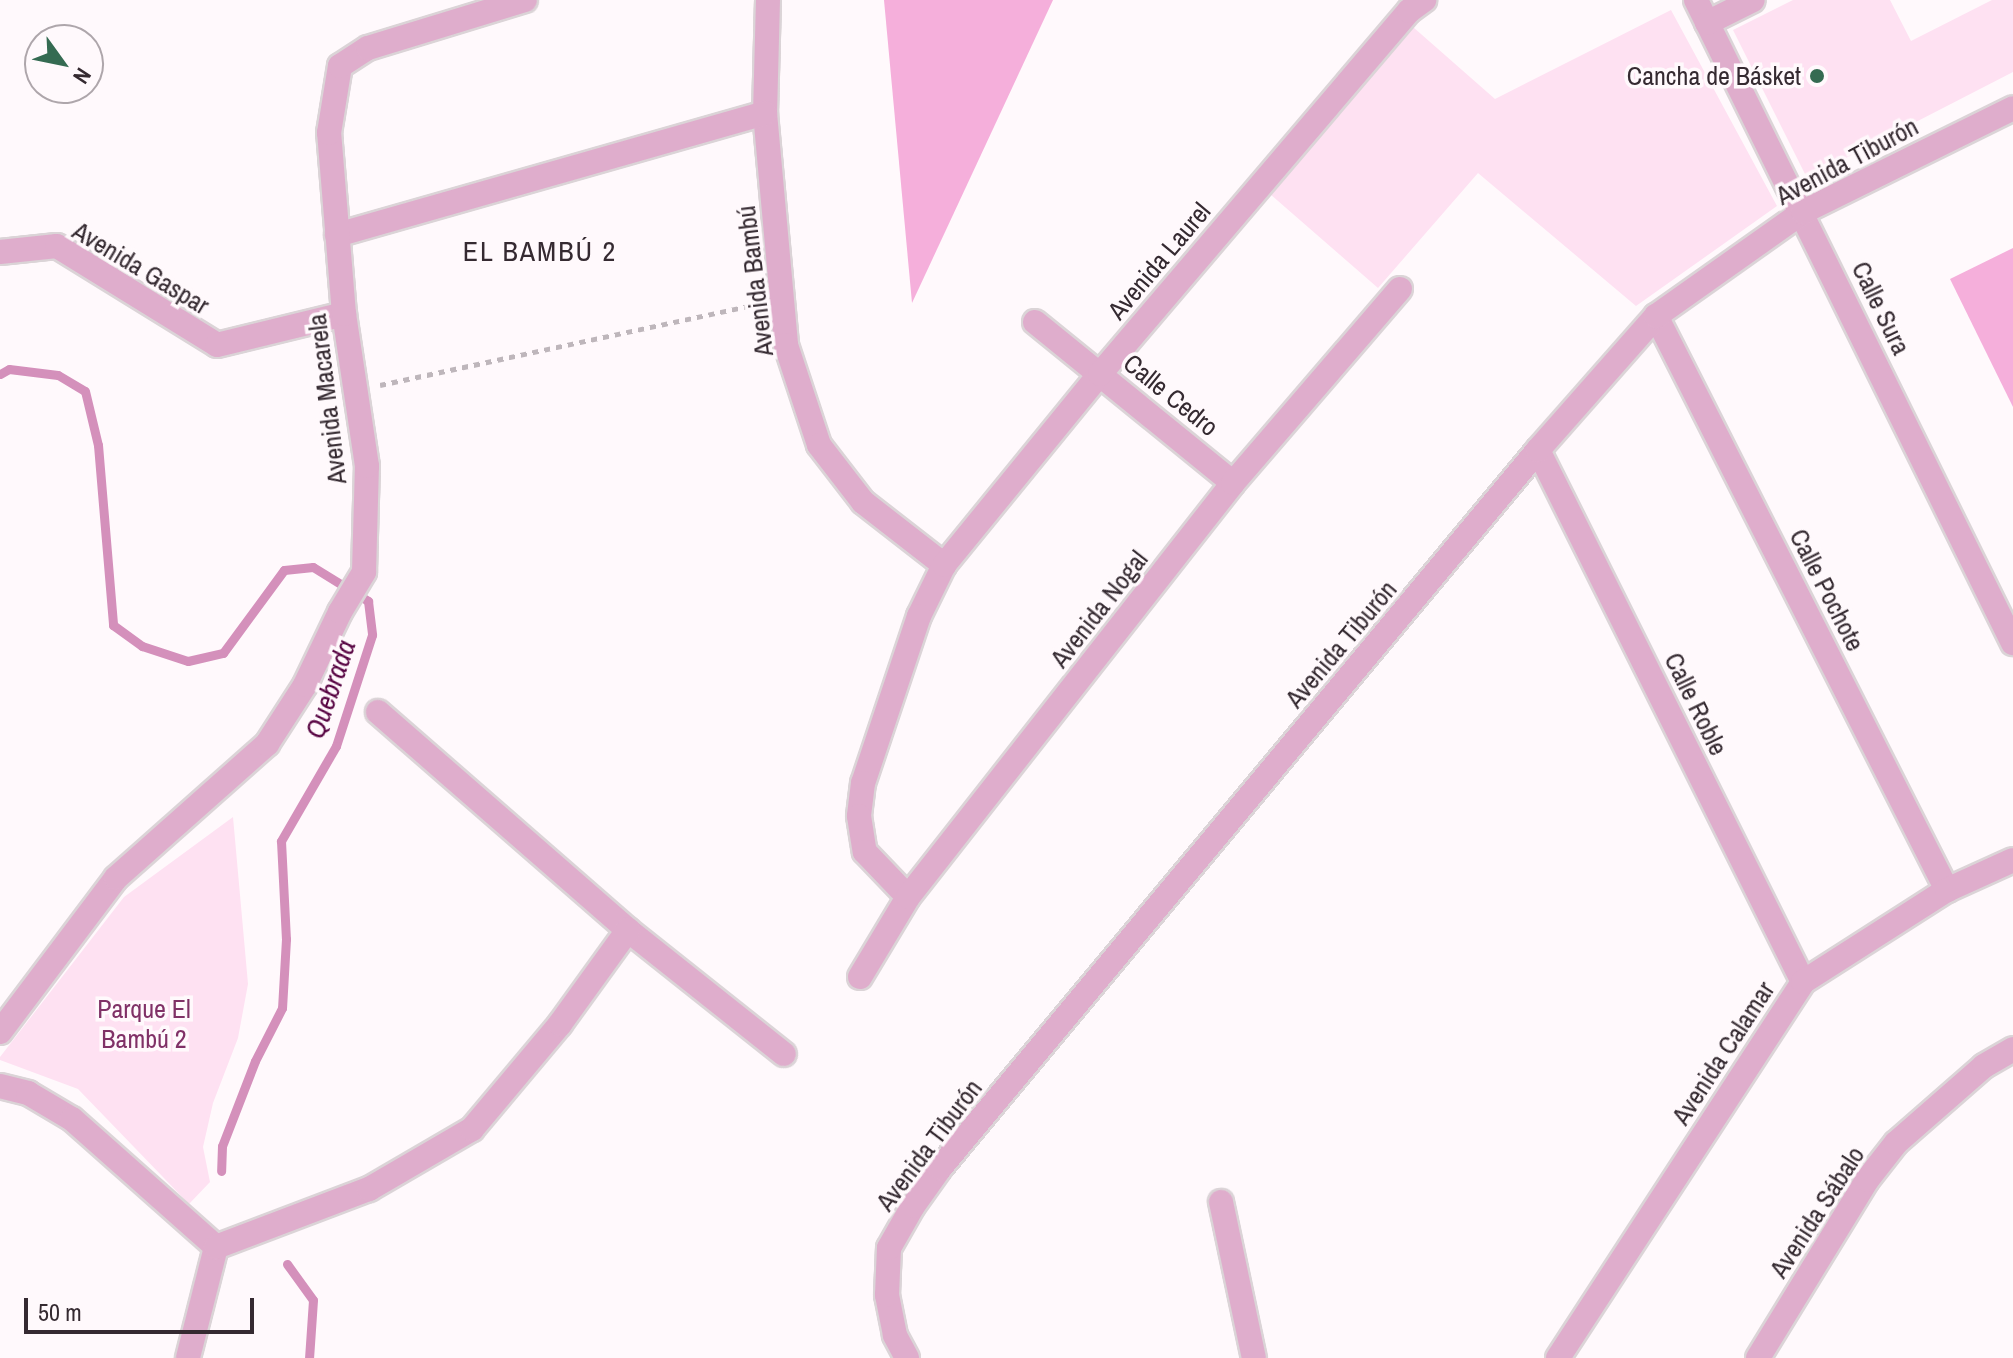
<!DOCTYPE html>
<html>
<head>
<meta charset="utf-8">
<style>
	body { margin:0 }
	#map { position:relative; width:2013px; height:1358px; overflow:hidden; background:#fff9fc; font-family:"Archivo Narrow",sans-serif }
	div>[style] { position:absolute }
	.green>* { inset:0; background:#fee1f2 }
	.forest>* { inset:0; background:#f5afdb }
	.stream>* { height:9px; margin:-4.5px; padding:0 4.5px; transform-origin:4.5px; border-radius:4.5px; background:#d490bb }
	.path>* { height:5px; margin-top:-2.5px; transform-origin:0; background:repeating-linear-gradient(90deg,#beb6bb 0 6px,transparent 0 12px) }
	.roads { filter:drop-shadow(2px 0 #dbd4d7) drop-shadow(-2px 0 #dbd4d7) drop-shadow(0 2px #dbd4d7) drop-shadow(0 -2px #dbd4d7) }
	.minor>* { height:24px; margin:-12px; padding:0 12px; transform-origin:12px; border-radius:12px; background:#dfadcc }
	.dots>* { width:22px; height:22px; translate:-50% -50%; box-sizing:border-box; border:4px solid #fff9fc; border-radius:50% }
	span { translate:-50% -50%; white-space:nowrap; text-align:center; line-height:1.15; -webkit-text-stroke:7px #fff9fc; paint-order:stroke }
	.poi-label { font-size:26px; color:#352a31 }
	.right { translate:-100% -50%; text-align:right }
	.street-label { font-size:26px; color:#352a31 }
	.park-label { font-size:26px; color:#803167 }
	.neighbourhood-label { font-size:28px; color:#352a31; letter-spacing:2px }
	.water-label { font-size:28px; color:#580543; font-style:italic }
	.north { position:absolute; left:24px; top:24px; width:80px; height:80px; box-sizing:border-box; background:#fff9fc; border:2px solid #aea6ab; border-radius:50%; rotate:123deg; font-size:22px; font-weight:700; line-height:32px; text-align:center; color:#352a31 }
	.north::after { content:''; display:block; margin:auto; width:28px; height:36px; background:#356b52; clip-path:polygon(50% 0,100% 100%,50% 72%,0 100%) }
	.scale { position:absolute; left:24px; top:1298px; width:230px; height:36px; box-sizing:border-box; border:4px solid #352a31; border-top:0; padding-left:10px; font-size:24px; line-height:28px; white-space:nowrap; color:#352a31; -webkit-text-stroke:6px #fff9fc; paint-order:stroke }
</style>
</head>
<body>
<div id="map">
	<div class="green">
		<div style="clip-path:polygon(1793px 0,1890px 0,1911px 41px,1992px 0,2013px 0,2013px 72px,1807px 178px,1733px 30px)"></div>
		<div style="clip-path:polygon(1671px 10px,1777px 206px,1636px 306px,1478px 173px,1378px 288px,1270px 194px,1413px 27px,1495px 99px)"></div>
		<div style="clip-path:polygon(233px 817px,248px 984px,238px 1038px,213px 1103px,203px 1147px,210px 1182px,189px 1204px,78px 1089px,0 1060px,0 1057px,124px 897px)"></div>
	</div>
	<div class="forest">
		<div style="clip-path:polygon(884px 0,1053px 0,912px 303px)"></div>
		<div style="clip-path:polygon(2013px 248px,2013px 407px,1950px 279px)"></div>
	</div>
	<div class="stream">
		<div style="left:0;top:374px;width:10px;rotate:-29deg"></div>
		<div style="left:9px;top:369px;width:49px;rotate:7deg"></div>
		<div style="left:58px;top:375px;width:31px;rotate:31deg"></div>
		<div style="left:85px;top:391px;width:56px;rotate:76.5deg"></div>
		<div style="left:98px;top:445px;width:181px;rotate:85.2deg"></div>
		<div style="left:113px;top:625px;width:36px;rotate:36deg"></div>
		<div style="left:142px;top:646px;width:48px;rotate:18.1deg"></div>
		<div style="left:188px;top:661px;width:36px;rotate:-13deg"></div>
		<div style="left:223px;top:653px;width:103px;rotate:-53.7deg"></div>
		<div style="left:284px;top:570px;width:29px;rotate:-6deg"></div>
		<div style="left:313px;top:567px;width:65px;rotate:31.7deg"></div>
		<div style="left:368px;top:601px;width:34px;rotate:83deg"></div>
		<div style="left:372px;top:635px;width:117px;rotate:108deg"></div>
		<div style="left:336px;top:746px;width:110px;rotate:120.1deg"></div>
		<div style="left:281px;top:841px;width:98px;rotate:87.1deg"></div>
		<div style="left:286px;top:939px;width:69px;rotate:93.3deg"></div>
		<div style="left:282px;top:1008px;width:59px;rotate:117deg"></div>
		<div style="left:255px;top:1061px;width:91px;rotate:111.2deg"></div>
		<div style="left:222px;top:1146px;width:25px;rotate:92deg"></div>
		<div style="left:287px;top:1264px;width:44px;rotate:54.2deg"></div>
		<div style="left:313px;top:1300px;width:58px;rotate:93.9deg"></div>
	</div>
	<div class="path">
		<div style="left:380px;top:385px;width:386px;rotate:-12.1deg"></div>
	</div>
	<div class="roads">
		<div class="minor">
			<div style="left:768px;top:0;width:113px;rotate:91.5deg"></div>
			<div style="left:765px;top:113px;width:233px;rotate:84.8deg"></div>
			<div style="left:786px;top:345px;width:105px;rotate:71.7deg"></div>
			<div style="left:819px;top:445px;width:72px;rotate:52.3deg"></div>
			<div style="left:863px;top:502px;width:103px;rotate:37.9deg"></div>
			<div style="left:944px;top:565px;width:57px;rotate:116.1deg"></div>
			<div style="left:919px;top:616px;width:176px;rotate:108.5deg"></div>
			<div style="left:863px;top:783px;width:33px;rotate:97deg"></div>
			<div style="left:859px;top:816px;width:36px;rotate:81deg"></div>
			<div style="left:865px;top:852px;width:62px;rotate:46.3deg"></div>
			<div style="left:1696px;top:0;width:717px;rotate:63.76deg"></div>
			<div style="left:1707px;top:23px;width:51px;rotate:-26.6deg"></div>
			<div style="left:337px;top:235px;width:445px;rotate:-15.9deg"></div>
			<div style="left:0;top:252px;width:57px;rotate:-6deg"></div>
			<div style="left:57px;top:246px;width:188px;rotate:31.7deg"></div>
			<div style="left:217px;top:345px;width:131px;rotate:-13.7deg"></div>
			<div style="left:1656px;top:316px;width:644px;rotate:63.12deg"></div>
			<div style="left:1035px;top:322px;width:255px;rotate:39.1deg"></div>
			<div style="left:1538px;top:450px;width:594px;rotate:63.52deg"></div>
			<div style="left:944px;top:565px;width:247px;rotate:-50.8deg"></div>
			<div style="left:1100px;top:374px;width:477px;rotate:-49.6deg"></div>
			<div style="left:1409px;top:11px;width:19px;rotate:-36deg"></div>
			<div style="left:378px;top:712px;width:332px;rotate:41.1deg"></div>
			<div style="left:628px;top:930px;width:199px;rotate:38.5deg"></div>
			<div style="left:860px;top:977px;width:93px;rotate:-59deg"></div>
			<div style="left:908px;top:897px;width:526px;rotate:-51.87deg"></div>
			<div style="left:1233px;top:483px;width:256px;rotate:-49.3deg"></div>
			<div style="left:0;top:1032px;width:193px;rotate:-53deg"></div>
			<div style="left:116px;top:878px;width:202px;rotate:-41.6deg"></div>
			<div style="left:267px;top:744px;width:70px;rotate:-57.2deg"></div>
			<div style="left:305px;top:685px;width:81px;rotate:-64.4deg"></div>
			<div style="left:340px;top:612px;width:47px;rotate:-59deg"></div>
			<div style="left:364px;top:572px;width:106px;rotate:-88.4deg"></div>
			<div style="left:367px;top:466px;width:154px;rotate:-98.6deg"></div>
			<div style="left:344px;top:314px;width:182px;rotate:-94.7deg"></div>
			<div style="left:329px;top:133px;width:68px;rotate:-80.7deg"></div>
			<div style="left:340px;top:66px;width:33px;rotate:-33deg"></div>
			<div style="left:368px;top:48px;width:164px;rotate:-17deg"></div>
			<div style="left:0;top:1086px;width:29px;rotate:14deg"></div>
			<div style="left:28px;top:1093px;width:51px;rotate:30.6deg"></div>
			<div style="left:72px;top:1119px;width:193px;rotate:41.6deg"></div>
			<div style="left:216px;top:1247px;width:114px;rotate:104.2deg"></div>
			<div style="left:1221px;top:1202px;width:159px;rotate:78.1deg"></div>
			<div style="left:216px;top:1247px;width:164px;rotate:-20.8deg"></div>
			<div style="left:369px;top:1189px;width:119px;rotate:-30.2deg"></div>
			<div style="left:472px;top:1129px;width:137px;rotate:-50deg"></div>
			<div style="left:560px;top:1024px;width:116px;rotate:-54.1deg"></div>
			<div style="left:907px;top:1358px;width:26px;rotate:-118deg"></div>
			<div style="left:895px;top:1335px;width:41px;rotate:-101.3deg"></div>
			<div style="left:887px;top:1295px;width:47px;rotate:-87.6deg"></div>
			<div style="left:889px;top:1248px;width:48px;rotate:-60.3deg"></div>
			<div style="left:913px;top:1206px;width:47px;rotate:-54.6deg"></div>
			<div style="left:940px;top:1168px;width:934px;rotate:-50.21deg"></div>
			<div style="left:1538px;top:450px;width:179px;rotate:-48.6deg"></div>
			<div style="left:1656px;top:316px;width:180px;rotate:-35.3deg"></div>
			<div style="left:1803px;top:212px;width:234px;rotate:-26.3deg"></div>
			<div style="left:1558px;top:1358px;width:449px;rotate:-56.9deg"></div>
			<div style="left:1803px;top:982px;width:171px;rotate:-32.6deg"></div>
			<div style="left:1947px;top:890px;width:72px;rotate:-24.4deg"></div>
			<div style="left:1758px;top:1358px;width:209px;rotate:-58.5deg"></div>
			<div style="left:1867px;top:1180px;width:47px;rotate:-51.9deg"></div>
			<div style="left:1896px;top:1143px;width:117px;rotate:-41.2deg"></div>
			<div style="left:1984px;top:1066px;width:34px;rotate:-30deg"></div>
		</div>
	</div>
	<div class="dots">
		<div style="left:1817px;top:76px;background:#356b52"></div>
	</div>
	<div class="poi-label">
		<span class="right" style="left:1801px;top:76px">Cancha de Básket</span>
	</div>
	<div class="street-label">
		<span style="left:1847px;top:161px;rotate:-28deg">Avenida Tiburón</span>
		<span style="left:1159px;top:261px;rotate:-50deg">Avenida Laurel</span>
		<span style="left:141px;top:268px;rotate:31deg">Avenida Gaspar</span>
		<span style="left:755px;top:281px;rotate:-97deg">Avenida Bambú</span>
		<span style="left:1881px;top:308px;rotate:64deg">Calle Sura</span>
		<span style="left:1171px;top:395px;rotate:39deg">Calle Cedro</span>
		<span style="left:327px;top:399px;rotate:-97deg">Avenida Macarela</span>
		<span style="left:1827px;top:590px;rotate:63deg">Calle Pochote</span>
		<span style="left:1099px;top:609px;rotate:-52deg">Avenida Nogal</span>
		<span style="left:1341px;top:644px;rotate:-50deg">Avenida Tiburón</span>
		<span style="left:1696px;top:704px;rotate:64deg">Calle Roble</span>
		<span style="left:1723px;top:1053px;rotate:-57deg">Avenida Calamar</span>
		<span style="left:929px;top:1145px;rotate:-53deg">Avenida Tiburón</span>
		<span style="left:1817px;top:1212px;rotate:-57deg">Avenida Sábalo</span>
	</div>
	<div class="park-label">
		<span style="left:144px;top:1024px">Parque El<br>Bambú 2</span>
	</div>
	<div class="neighbourhood-label">
		<span style="left:540px;top:251px">EL BAMBÚ 2</span>
	</div>
	<div class="water-label">
		<span style="left:330px;top:689px;rotate:-71deg">Quebrada</span>
	</div>
	<div class="north">N</div>
	<div class="scale">50 m</div>
</div>
</body>
</html>
